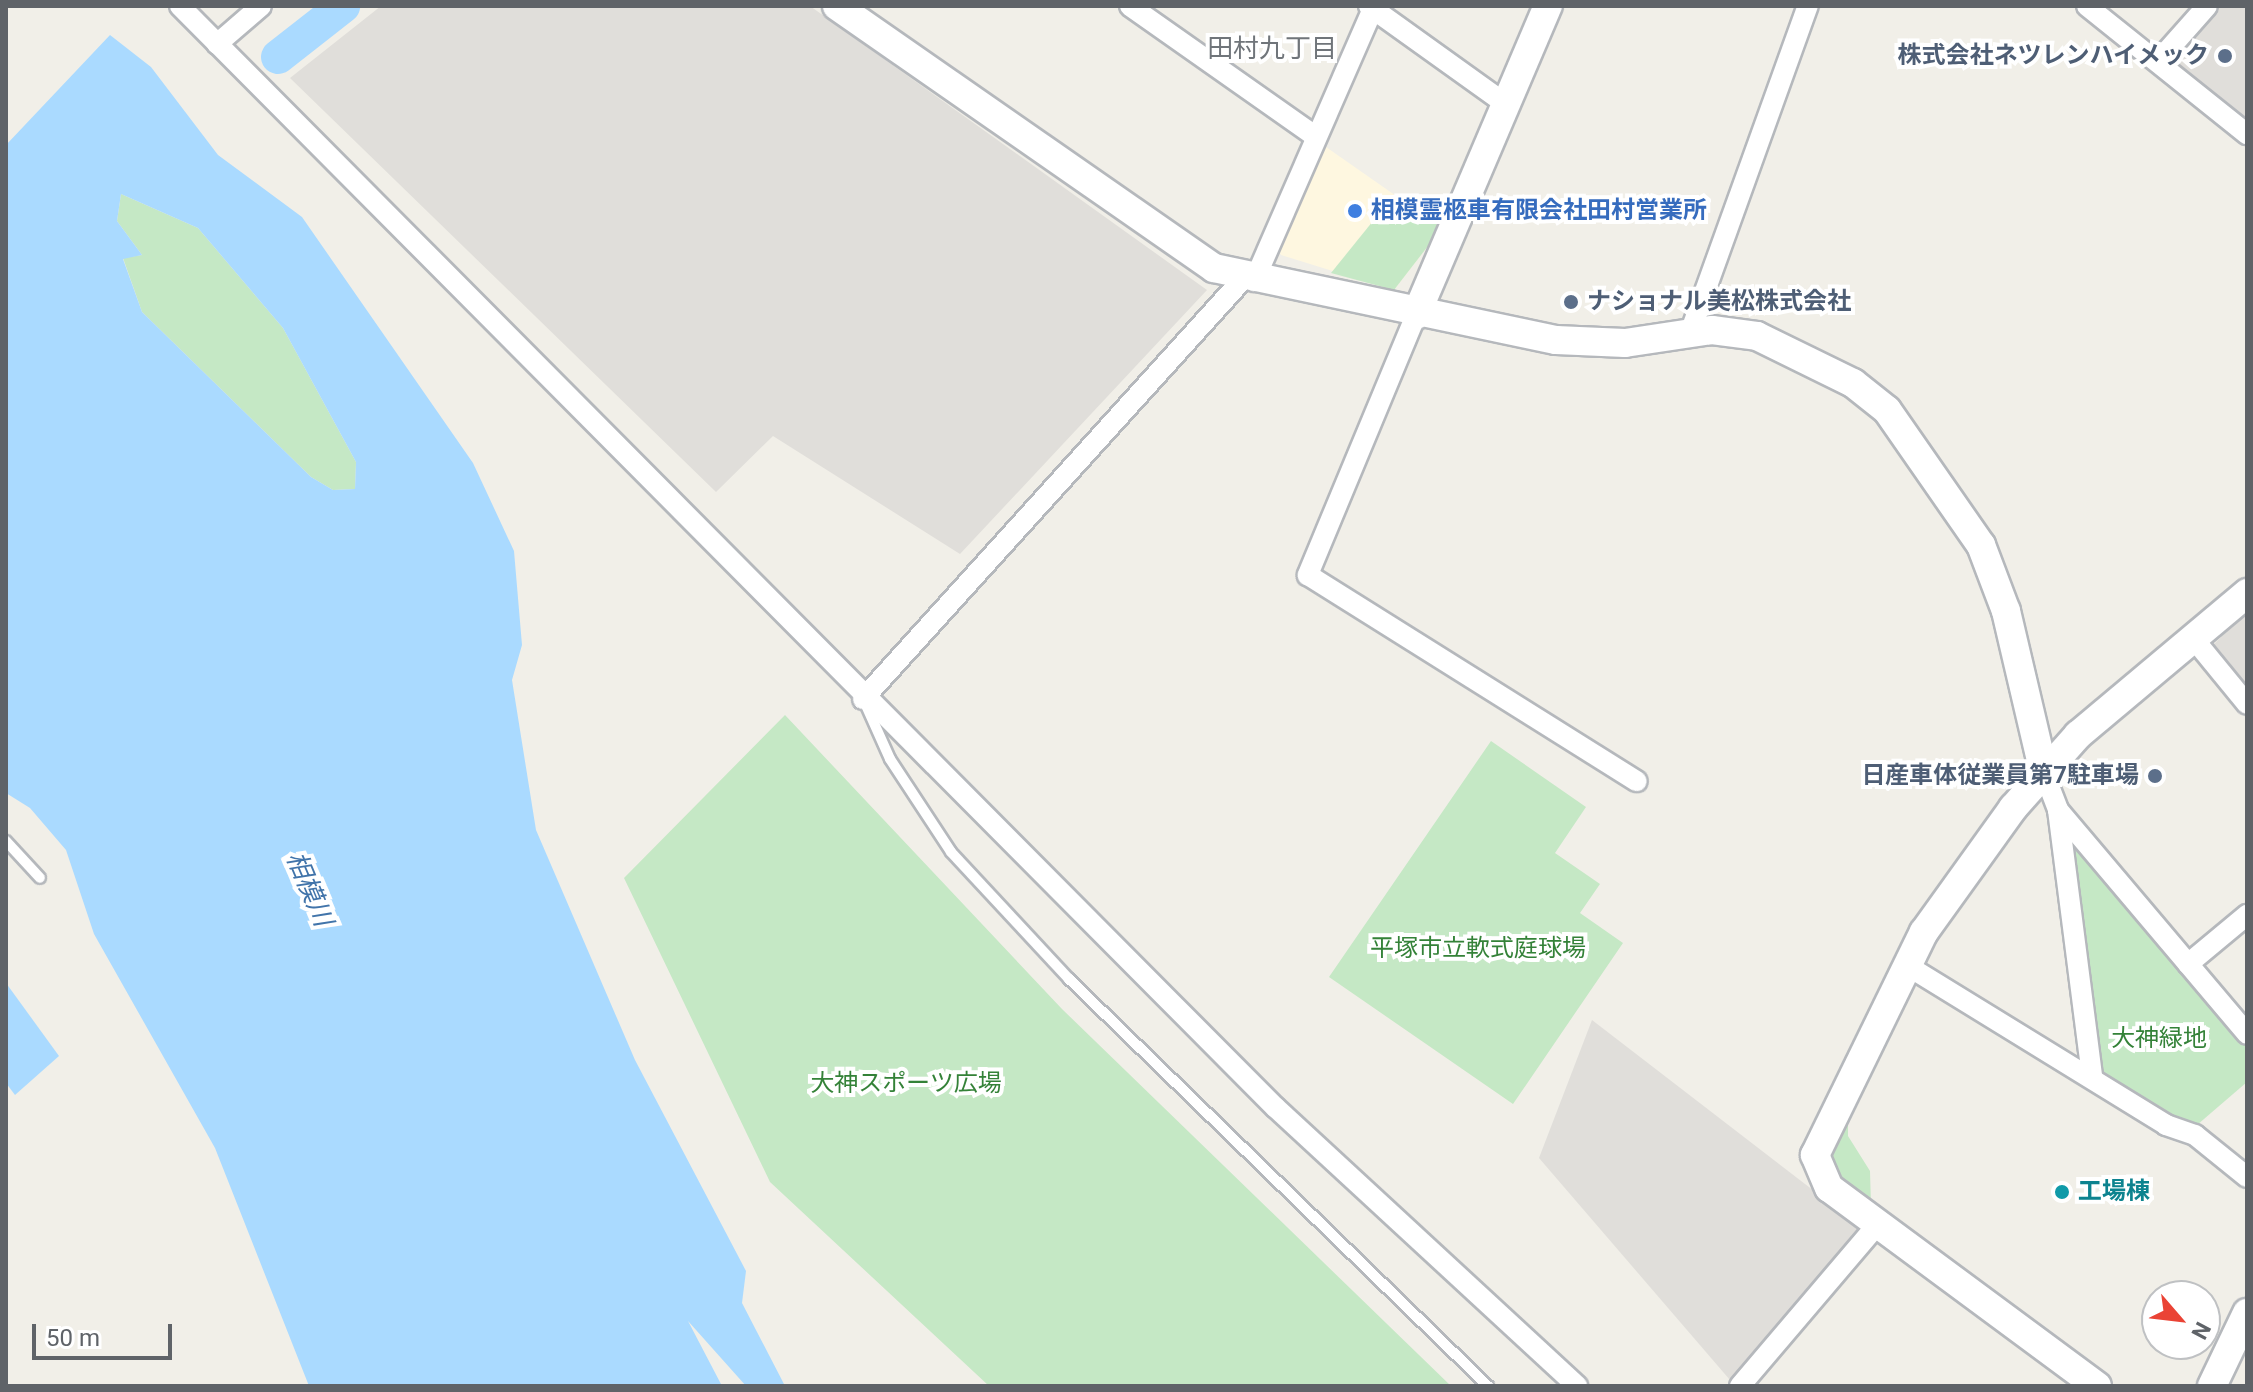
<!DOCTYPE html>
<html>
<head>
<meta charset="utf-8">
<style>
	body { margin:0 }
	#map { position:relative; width:2253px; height:1392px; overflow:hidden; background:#f1efe8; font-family:Roboto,"Noto Sans JP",sans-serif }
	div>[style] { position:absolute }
	.commercial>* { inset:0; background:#fef7e0 }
	.industrial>* { inset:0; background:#e0deda }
	.green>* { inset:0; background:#c5e8c5 }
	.water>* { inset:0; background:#aadaff }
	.river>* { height:34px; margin:-17px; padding:0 17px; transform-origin:17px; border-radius:17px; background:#aadaff }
	.roads { filter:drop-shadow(2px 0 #b5b8bc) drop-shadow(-2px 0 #b5b8bc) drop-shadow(0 2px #b5b8bc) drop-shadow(0 -2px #b5b8bc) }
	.lane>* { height:10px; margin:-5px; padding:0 5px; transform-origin:5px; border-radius:5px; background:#fff }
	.street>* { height:20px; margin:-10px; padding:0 10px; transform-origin:10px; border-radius:10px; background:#fff }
	.secondary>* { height:28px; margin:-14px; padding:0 14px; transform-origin:14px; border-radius:14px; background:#fff }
	.dots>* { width:22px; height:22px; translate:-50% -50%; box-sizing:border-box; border:4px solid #fff; border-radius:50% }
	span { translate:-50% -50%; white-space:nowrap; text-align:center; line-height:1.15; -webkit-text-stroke:8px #fff; paint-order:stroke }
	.service-label { font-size:24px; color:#4e5e75; font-weight:700 }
	.right { translate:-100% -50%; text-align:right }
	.left { translate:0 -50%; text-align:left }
	.shop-label { font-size:24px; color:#366cbe; font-weight:700 }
	.park-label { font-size:24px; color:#348238 }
	.culture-label { font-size:24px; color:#0d838f; font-weight:700 }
	.neighbourhood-label { font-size:26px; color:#70757a }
	.water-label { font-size:26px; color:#4174aa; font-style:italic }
	.frame { position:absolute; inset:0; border:8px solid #5f6368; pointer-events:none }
	.north { position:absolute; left:2141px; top:1280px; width:80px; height:80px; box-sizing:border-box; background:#fff; border:2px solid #bfc1c3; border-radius:50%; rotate:118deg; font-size:22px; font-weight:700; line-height:32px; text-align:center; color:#5f6368 }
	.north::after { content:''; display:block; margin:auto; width:28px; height:36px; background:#ea4335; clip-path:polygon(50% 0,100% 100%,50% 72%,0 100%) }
	.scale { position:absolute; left:32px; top:1324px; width:140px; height:36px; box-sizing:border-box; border:4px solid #5f6368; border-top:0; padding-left:10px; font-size:24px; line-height:28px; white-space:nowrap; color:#5f6368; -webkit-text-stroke:6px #fff; paint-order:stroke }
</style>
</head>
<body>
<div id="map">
	<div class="commercial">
		<div style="clip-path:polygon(1326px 147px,1442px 228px,1394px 290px,1281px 255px,1277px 247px)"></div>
	</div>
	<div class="industrial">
		<div style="clip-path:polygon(381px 6px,810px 6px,1207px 290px,960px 554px,773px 436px,716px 492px,290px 78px)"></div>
		<div style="clip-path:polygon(2214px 6px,2247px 6px,2247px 130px,2170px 62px)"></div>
		<div style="clip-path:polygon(2247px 612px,2247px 691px,2211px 647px)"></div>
		<div style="clip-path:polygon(1592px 1020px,1861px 1227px,1730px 1380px,1539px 1158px)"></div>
	</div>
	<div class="green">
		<div style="clip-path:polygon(121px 194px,198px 228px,283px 328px,356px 462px,355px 489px,333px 490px,311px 477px,142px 312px,123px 258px,142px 255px,117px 221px)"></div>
		<div style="clip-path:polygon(1394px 195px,1442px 228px,1394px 290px,1331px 273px)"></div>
		<div style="clip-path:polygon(785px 715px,1062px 1009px,1451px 1386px,989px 1386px,770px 1182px,624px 878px)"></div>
		<div style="clip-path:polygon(1491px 741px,1586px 807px,1555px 853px,1600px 884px,1580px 913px,1623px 943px,1513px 1104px,1329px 977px)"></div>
		<div style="clip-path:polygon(2064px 825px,2247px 1047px,2247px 1082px,2197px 1125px,2178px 1127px,2100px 1073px)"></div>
		<div style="clip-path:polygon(1848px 1117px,1848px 1136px,1870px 1171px,1871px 1206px,1839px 1185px,1826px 1150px)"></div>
	</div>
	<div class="water">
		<div style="clip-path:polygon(evenodd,110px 35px,151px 67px,218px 155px,302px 217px,473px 463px,514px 551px,522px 645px,512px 680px,536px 830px,635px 1060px,746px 1271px,742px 1303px,785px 1386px,746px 1386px,688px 1321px,722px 1386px,309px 1386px,215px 1148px,94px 934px,66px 850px,30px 808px,6px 793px,6px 145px,110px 35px,121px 194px,198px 228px,283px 328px,356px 462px,355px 489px,333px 490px,311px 477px,142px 312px,123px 259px,142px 255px,117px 221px,121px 194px)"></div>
		<div style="clip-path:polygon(6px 983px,59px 1056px,15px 1095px,6px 1083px)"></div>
	</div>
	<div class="river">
		<div style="left:278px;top:57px;width:83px;rotate:-38.1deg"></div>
	</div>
	<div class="roads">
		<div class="lane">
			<div style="left:865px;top:703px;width:61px;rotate:65.9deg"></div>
			<div style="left:890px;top:759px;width:111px;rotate:56.7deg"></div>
			<div style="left:951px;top:852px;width:173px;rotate:47.1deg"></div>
			<div style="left:1069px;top:979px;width:584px;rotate:44.17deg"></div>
			<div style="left:6px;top:841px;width:50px;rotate:47.4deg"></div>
		</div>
		<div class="street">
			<div style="left:180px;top:6px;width:1554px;rotate:45.16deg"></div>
			<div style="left:1276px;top:1108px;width:410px;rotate:42.7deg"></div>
			<div style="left:1130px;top:6px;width:226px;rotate:35.1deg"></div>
			<div style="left:1369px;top:6px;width:168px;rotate:35.6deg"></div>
			<div style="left:2087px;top:6px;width:205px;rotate:38.7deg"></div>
			<div style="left:217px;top:44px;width:58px;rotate:-40.8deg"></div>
			<div style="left:2161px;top:58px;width:69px;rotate:-48.5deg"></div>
			<div style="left:1254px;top:281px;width:300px;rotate:-66.4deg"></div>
			<div style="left:1416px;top:315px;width:282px;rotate:112.6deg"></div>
			<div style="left:1308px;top:575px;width:388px;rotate:32.1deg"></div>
			<div style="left:1690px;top:333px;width:348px;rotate:-70.2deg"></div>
			<div style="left:2193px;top:638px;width:85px;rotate:50.7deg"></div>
			<div style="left:863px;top:699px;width:568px;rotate:-47.86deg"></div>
			<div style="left:2044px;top:773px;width:40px;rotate:69deg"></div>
			<div style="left:2058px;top:810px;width:293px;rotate:49.8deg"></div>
			<div style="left:2058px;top:810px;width:269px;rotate:82.7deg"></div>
			<div style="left:2188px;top:964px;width:77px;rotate:-39.7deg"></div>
			<div style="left:1916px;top:971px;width:294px;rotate:31.6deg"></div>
			<div style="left:2166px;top:1125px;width:31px;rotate:19deg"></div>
			<div style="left:2195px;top:1135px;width:67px;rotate:38.9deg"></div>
			<div style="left:1740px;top:1386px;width:213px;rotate:-49.6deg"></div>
		</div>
		<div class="secondary">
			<div style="left:837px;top:6px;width:459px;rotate:34.8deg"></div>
			<div style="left:1214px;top:268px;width:349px;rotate:11.9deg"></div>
			<div style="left:1556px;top:340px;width:69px;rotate:2.5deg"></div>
			<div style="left:1625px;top:343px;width:88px;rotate:-8.5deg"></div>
			<div style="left:1712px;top:330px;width:45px;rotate:7.6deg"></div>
			<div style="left:1757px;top:336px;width:107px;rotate:26.1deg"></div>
			<div style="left:1853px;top:383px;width:43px;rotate:38.5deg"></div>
			<div style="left:1887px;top:410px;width:165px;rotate:55.2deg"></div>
			<div style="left:1981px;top:545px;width:71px;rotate:69.3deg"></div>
			<div style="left:2006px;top:611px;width:166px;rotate:76.8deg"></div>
			<div style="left:1416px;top:315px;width:336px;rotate:-66.9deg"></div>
			<div style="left:2097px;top:1386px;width:333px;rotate:-143.5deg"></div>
			<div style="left:1829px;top:1188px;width:36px;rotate:-113deg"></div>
			<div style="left:1815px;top:1155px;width:248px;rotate:-64deg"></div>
			<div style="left:1924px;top:932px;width:153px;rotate:-54.3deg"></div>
			<div style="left:2013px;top:808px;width:98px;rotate:-48.3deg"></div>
			<div style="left:2078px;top:735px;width:221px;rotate:-40deg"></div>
			<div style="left:2212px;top:1386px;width:81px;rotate:-64.4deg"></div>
		</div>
	</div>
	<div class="dots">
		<div style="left:2225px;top:56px;background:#5c6f8a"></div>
		<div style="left:1355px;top:211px;background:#3f7fe0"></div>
		<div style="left:1571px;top:302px;background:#5c6f8a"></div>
		<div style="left:2155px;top:776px;background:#5c6f8a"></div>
		<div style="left:2062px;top:1192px;background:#0f9aa8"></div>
	</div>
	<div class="service-label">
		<span class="right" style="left:2209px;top:56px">株式会社ネツレンハイメック</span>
		<span class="left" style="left:1587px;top:302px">ナショナル美松株式会社</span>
		<span class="right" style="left:2139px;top:776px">日産車体従業員第7駐車場</span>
	</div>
	<div class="shop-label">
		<span class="left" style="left:1371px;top:211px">相模霊柩車有限会社田村営業所</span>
	</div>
	<div class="park-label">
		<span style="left:1478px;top:949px">平塚市立軟式庭球場</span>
		<span style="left:2159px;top:1039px">大神緑地</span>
		<span style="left:906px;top:1084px">大神スポーツ広場</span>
	</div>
	<div class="culture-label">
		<span class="left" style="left:2078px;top:1192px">工場棟</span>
	</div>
	<div class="neighbourhood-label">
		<span style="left:1272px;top:49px">田村九丁目</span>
	</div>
	<div class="water-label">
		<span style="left:309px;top:889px;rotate:67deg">相模川</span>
	</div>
	<div class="frame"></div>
	<div class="north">N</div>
	<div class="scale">50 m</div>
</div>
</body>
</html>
